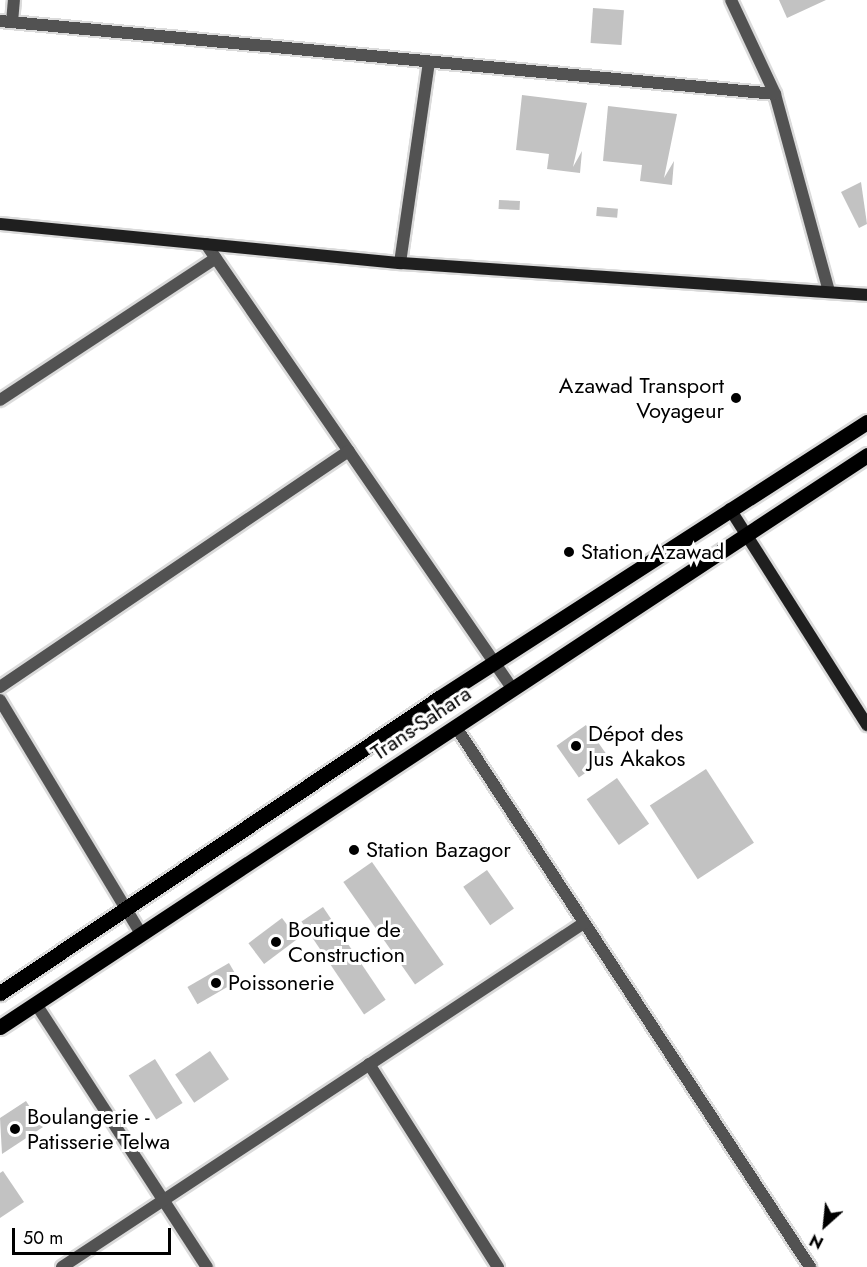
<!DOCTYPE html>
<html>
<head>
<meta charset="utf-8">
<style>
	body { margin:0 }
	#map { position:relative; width:867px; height:1267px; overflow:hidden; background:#fff; font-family:Jost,sans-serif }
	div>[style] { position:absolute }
	.building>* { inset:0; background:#c2c2c2; transform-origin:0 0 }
	.roads { filter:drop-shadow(2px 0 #dbdbdb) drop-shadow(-2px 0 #dbdbdb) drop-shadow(0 2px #dbdbdb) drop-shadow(0 -2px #dbdbdb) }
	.street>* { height:12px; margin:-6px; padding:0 6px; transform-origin:6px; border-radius:6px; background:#525252 }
	.secondary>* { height:12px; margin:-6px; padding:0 6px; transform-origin:6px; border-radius:6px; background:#1f1f1f }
	.primary>* { height:15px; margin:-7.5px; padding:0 7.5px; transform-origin:7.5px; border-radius:7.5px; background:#000 }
	.dots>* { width:16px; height:16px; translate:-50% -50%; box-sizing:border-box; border:3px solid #fff; border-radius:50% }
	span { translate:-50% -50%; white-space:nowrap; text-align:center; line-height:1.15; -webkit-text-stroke:6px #fff; paint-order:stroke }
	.poi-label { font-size:22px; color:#000 }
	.right { translate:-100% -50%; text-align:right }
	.left { translate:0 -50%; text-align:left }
	.street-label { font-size:22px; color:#000 }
	.north { position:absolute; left:795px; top:1195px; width:60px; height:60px; -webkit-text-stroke:4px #fff; paint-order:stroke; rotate:207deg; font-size:16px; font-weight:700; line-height:24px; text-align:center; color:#000 }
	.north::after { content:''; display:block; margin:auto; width:21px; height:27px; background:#000; clip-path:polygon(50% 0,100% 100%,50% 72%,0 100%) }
	.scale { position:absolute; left:12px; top:1228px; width:159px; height:27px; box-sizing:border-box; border:3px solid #000; border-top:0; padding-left:8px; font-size:18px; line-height:21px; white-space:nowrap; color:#000; -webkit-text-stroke:4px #fff; paint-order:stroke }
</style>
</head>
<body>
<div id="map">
	<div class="building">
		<div style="clip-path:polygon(779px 0,826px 0,787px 18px)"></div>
		<div style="left:593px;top:8px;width:31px;height:35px;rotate:4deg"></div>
		<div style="clip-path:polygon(522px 95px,587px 103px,573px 167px,582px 151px,580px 173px,547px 169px,549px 154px,516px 150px)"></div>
		<div style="clip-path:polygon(608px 106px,677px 114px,664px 178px,674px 161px,672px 185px,640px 181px,642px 165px,603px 161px)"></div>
		<div style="clip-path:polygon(861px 182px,867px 224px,859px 228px,841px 192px)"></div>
		<div style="left:499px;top:200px;width:21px;height:9px;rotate:3deg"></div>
		<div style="left:597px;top:207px;width:21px;height:9px;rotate:5deg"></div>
		<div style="left:586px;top:725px;width:39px;height:36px;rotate:55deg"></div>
		<div style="left:706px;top:769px;width:88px;height:67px;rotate:57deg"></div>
		<div style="left:617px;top:778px;width:56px;height:37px;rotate:55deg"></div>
		<div style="left:372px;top:862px;width:125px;height:35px;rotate:55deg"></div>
		<div style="left:487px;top:870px;width:47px;height:29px;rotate:55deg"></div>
		<div style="left:323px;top:907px;width:112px;height:26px;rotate:56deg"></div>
		<div style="left:282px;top:918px;width:26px;height:42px;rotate:53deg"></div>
		<div style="left:229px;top:963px;width:20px;height:48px;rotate:60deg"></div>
		<div style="left:210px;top:1051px;width:34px;height:42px;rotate:56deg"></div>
		<div style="left:155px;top:1059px;width:52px;height:31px;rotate:58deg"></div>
		<div style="clip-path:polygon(26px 1101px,43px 1127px,2px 1154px,0 1118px)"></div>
		<div style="clip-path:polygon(3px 1171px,24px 1202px,0 1218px,0 1173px)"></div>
	</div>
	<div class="roads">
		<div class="street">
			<div style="left:731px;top:0;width:104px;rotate:64.9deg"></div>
			<div style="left:775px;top:94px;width:204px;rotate:74.7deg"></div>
			<div style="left:0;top:21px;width:778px;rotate:5.38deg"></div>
			<div style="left:12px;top:22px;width:22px;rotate:-85deg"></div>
			<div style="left:206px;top:244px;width:539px;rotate:55.43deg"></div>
			<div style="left:400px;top:263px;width:203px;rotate:-81.8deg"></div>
			<div style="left:0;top:400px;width:258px;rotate:-33.3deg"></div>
			<div style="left:0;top:687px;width:421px;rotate:-34.1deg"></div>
			<div style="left:0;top:700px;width:273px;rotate:58.9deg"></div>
			<div style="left:456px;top:727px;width:646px;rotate:56.75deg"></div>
			<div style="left:36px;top:1004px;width:314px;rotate:57deg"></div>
			<div style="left:369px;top:1064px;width:241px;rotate:57.6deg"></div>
			<div style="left:62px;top:1267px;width:625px;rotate:-33.39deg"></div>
		</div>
		<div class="secondary">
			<div style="left:0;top:224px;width:402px;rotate:5.6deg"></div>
			<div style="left:400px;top:263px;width:468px;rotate:3.9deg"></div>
			<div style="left:730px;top:509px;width:256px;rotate:57.6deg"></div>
		</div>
		<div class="primary">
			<div style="left:0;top:993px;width:529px;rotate:-33.9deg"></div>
			<div style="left:439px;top:698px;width:509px;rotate:-32.82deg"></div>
			<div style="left:0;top:1027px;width:1039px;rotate:-33.41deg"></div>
		</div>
	</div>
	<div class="dots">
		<div style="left:736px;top:398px;background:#000"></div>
		<div style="left:569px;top:552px;background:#000"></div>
		<div style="left:576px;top:746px;background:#000"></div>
		<div style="left:354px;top:850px;background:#000"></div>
		<div style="left:276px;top:942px;background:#000"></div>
		<div style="left:216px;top:983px;background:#000"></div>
		<div style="left:15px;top:1129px;background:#000"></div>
	</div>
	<div class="poi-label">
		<span class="right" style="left:724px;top:398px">Azawad Transport<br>Voyageur</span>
		<span class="left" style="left:581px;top:552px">Station Azawad</span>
		<span class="left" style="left:588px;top:746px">Dépot des<br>Jus Akakos</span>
		<span class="left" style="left:366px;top:850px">Station Bazagor</span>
		<span class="left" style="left:288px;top:942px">Boutique de<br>Construction</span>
		<span class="left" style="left:228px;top:983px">Poissonerie</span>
		<span class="left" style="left:27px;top:1129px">Boulangerie -<br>Patisserie Telwa</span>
	</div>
	<div class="street-label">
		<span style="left:421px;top:723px;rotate:-34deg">Trans-Sahara</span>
	</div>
	<div class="north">N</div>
	<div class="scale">50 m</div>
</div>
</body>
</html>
